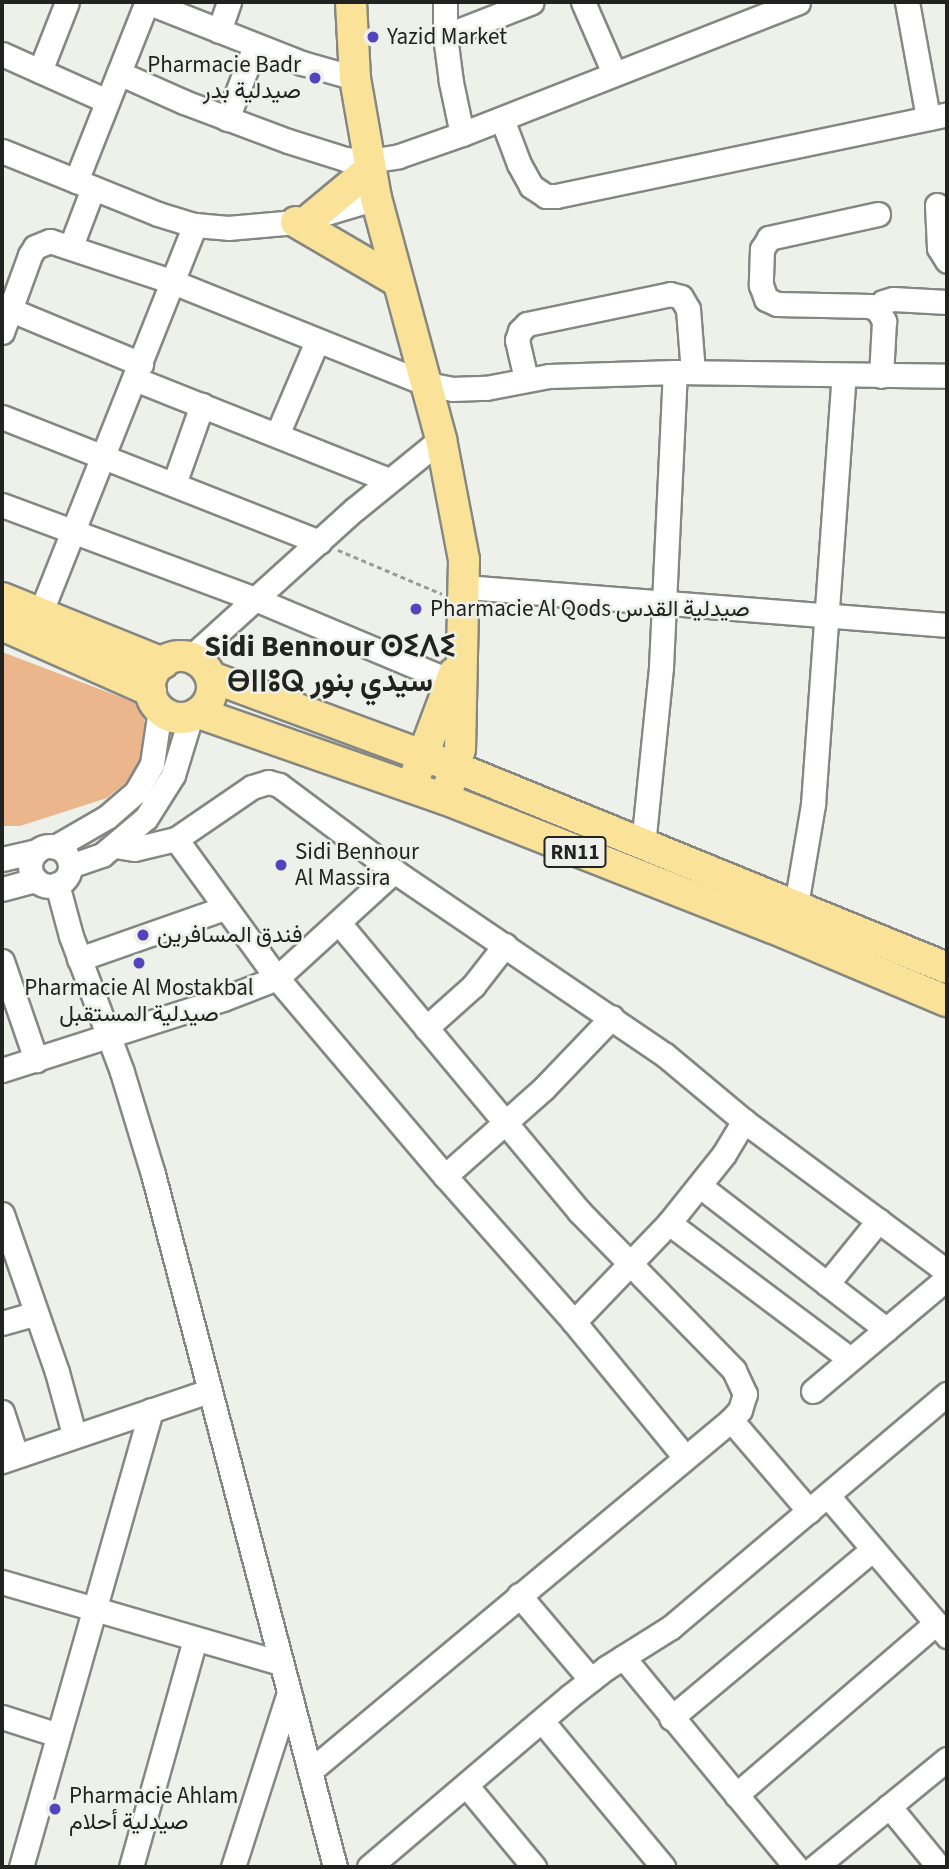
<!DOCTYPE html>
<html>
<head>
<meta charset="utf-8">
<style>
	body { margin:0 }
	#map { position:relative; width:949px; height:1869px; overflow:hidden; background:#eef0ea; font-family:"Source Sans 3",Vazirmatn,"Noto Sans Tifinagh",sans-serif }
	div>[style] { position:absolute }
	.green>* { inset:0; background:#ebb68c }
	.path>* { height:2.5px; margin-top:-1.25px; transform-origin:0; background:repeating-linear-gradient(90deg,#9a9b97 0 5px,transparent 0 8.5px) }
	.roads { filter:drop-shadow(2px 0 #858782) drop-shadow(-2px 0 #858782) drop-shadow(0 2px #858782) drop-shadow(0 -2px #858782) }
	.minor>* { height:23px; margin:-11.5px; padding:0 11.5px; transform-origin:11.5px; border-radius:11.5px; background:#fff }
	.minor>.ring { margin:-11.5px; padding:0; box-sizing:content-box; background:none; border:23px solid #fff; border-radius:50% }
	.major>* { height:30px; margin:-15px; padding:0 15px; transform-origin:15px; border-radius:15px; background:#fae399 }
	.major>.ring { margin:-15px; padding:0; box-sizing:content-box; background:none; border:30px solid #fae399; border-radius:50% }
	.dots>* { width:19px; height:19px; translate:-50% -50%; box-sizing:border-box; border:4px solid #eef0ea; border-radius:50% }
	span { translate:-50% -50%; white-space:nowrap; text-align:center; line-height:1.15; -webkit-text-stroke:5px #eef0ea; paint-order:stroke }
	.shield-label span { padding:2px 5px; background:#eef0ea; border:2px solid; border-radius:5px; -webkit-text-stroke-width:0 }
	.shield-label { font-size:21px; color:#222321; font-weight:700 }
	.poi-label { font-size:23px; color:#222321 }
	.left { translate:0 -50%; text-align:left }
	.right { translate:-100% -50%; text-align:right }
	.district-label { font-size:30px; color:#222321; font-weight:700 }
	.frame { position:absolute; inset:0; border:4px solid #222321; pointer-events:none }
</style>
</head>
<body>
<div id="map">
	<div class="green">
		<div style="clip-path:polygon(2px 652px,139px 704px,149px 735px,136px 774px,107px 798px,20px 826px,2px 826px)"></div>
	</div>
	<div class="path">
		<div style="left:338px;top:550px;width:113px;rotate:22.9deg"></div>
	</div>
	<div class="roads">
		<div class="minor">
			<div style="left:147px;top:2px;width:167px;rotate:21.5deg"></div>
			<div style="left:302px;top:63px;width:55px;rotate:15.8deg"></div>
			<div style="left:445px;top:2px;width:34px;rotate:90deg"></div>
			<div style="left:445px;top:36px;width:46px;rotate:82.6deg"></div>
			<div style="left:451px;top:82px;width:53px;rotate:78.1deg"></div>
			<div style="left:583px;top:2px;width:77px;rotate:66.4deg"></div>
			<div style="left:907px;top:2px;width:118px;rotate:79.7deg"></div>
			<div style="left:219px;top:31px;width:31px;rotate:-71deg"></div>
			<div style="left:445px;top:36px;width:93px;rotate:-21.3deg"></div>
			<div style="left:2px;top:54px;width:115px;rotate:24.1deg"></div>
			<div style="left:40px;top:71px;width:74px;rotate:-68.6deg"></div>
			<div style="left:119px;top:73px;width:71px;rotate:24deg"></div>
			<div style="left:184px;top:102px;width:111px;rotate:20.6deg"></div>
			<div style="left:288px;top:141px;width:60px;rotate:17.5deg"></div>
			<div style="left:345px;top:159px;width:24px;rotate:5deg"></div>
			<div style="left:369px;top:161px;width:30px;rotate:-9deg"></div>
			<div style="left:399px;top:156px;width:67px;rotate:-19.2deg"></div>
			<div style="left:462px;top:134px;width:361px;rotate:-21.4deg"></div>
			<div style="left:227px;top:119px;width:78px;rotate:-69deg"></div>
			<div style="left:502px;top:119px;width:48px;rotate:69.3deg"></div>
			<div style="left:519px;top:164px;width:25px;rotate:61deg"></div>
			<div style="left:531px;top:186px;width:18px;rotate:34deg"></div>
			<div style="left:546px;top:196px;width:10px"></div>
			<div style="left:556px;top:196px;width:400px;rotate:-11.8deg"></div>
			<div style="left:2px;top:151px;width:168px;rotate:22deg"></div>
			<div style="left:158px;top:214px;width:39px;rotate:17deg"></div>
			<div style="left:195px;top:225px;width:33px;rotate:5deg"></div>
			<div style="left:228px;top:228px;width:68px;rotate:-5deg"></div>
			<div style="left:296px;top:222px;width:84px;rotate:-16.7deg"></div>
			<div style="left:76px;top:181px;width:193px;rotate:-68.4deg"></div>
			<div style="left:937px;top:205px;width:43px;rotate:87.3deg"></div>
			<div style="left:939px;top:248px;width:15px;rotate:58deg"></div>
			<div style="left:878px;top:214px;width:112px;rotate:167.6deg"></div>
			<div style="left:769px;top:238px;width:13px;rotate:122deg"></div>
			<div style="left:762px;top:249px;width:36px;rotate:92deg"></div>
			<div style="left:761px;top:285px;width:15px;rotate:70deg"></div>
			<div style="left:766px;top:299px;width:12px;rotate:24deg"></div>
			<div style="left:777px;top:304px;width:93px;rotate:1.2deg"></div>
			<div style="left:870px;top:306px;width:9px;rotate:27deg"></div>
			<div style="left:878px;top:310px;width:13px;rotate:61deg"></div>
			<div style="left:884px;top:321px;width:55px;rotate:93.1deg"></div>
			<div style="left:71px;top:246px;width:62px;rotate:-69.2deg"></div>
			<div style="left:11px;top:310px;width:141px;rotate:22.6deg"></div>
			<div style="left:878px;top:310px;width:9px;rotate:-58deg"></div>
			<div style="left:883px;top:302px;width:10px;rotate:-17deg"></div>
			<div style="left:893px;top:299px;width:54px;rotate:3.2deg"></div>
			<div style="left:2px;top:332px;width:82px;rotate:-70deg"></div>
			<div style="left:30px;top:255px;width:9px;rotate:-58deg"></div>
			<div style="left:35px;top:247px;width:16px;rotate:-22deg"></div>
			<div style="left:50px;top:241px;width:130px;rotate:18.4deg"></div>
			<div style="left:173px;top:282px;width:274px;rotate:21.9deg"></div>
			<div style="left:427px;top:384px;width:25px;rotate:11deg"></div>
			<div style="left:452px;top:389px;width:34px;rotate:-2deg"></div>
			<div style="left:486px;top:388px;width:64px;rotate:-10.8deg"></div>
			<div style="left:549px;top:376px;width:126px;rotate:-1.8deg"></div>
			<div style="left:675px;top:372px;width:272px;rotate:0.8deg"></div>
			<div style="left:135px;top:379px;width:273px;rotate:21.7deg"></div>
			<div style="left:526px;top:379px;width:40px;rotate:-103deg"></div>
			<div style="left:517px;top:340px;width:9px;rotate:-72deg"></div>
			<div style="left:520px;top:331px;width:10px;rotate:-45deg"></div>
			<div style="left:527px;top:324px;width:146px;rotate:-11.8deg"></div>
			<div style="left:670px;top:294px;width:11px;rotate:15deg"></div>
			<div style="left:681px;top:297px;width:14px;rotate:60deg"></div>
			<div style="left:688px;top:309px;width:63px;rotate:85.5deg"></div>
			<div style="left:2px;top:417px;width:341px;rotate:21.5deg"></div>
			<div style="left:277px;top:435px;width:102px;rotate:-66.9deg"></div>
			<div style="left:174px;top:484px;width:84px;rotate:-70.5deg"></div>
			<div style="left:2px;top:505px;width:270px;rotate:20.4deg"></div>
			<div style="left:255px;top:599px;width:225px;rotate:22.8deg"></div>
			<div style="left:466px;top:587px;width:482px;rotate:4.5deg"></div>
			<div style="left:40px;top:614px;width:419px;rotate:-68.3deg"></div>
			<div style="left:191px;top:657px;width:221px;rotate:-42.1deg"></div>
			<div style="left:355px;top:509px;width:111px;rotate:-39.1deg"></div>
			<div style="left:176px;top:839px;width:172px;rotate:54deg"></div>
			<div style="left:277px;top:978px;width:260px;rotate:49.7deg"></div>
			<div style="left:445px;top:1176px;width:195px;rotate:48.5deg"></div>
			<div style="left:574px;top:1322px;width:175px;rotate:50.6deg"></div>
			<div style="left:643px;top:845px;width:179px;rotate:-84.2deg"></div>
			<div style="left:661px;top:667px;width:295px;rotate:-87.3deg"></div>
			<div style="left:115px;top:846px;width:19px;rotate:9deg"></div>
			<div style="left:134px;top:849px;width:43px;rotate:-13.4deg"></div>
			<div style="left:176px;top:839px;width:92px;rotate:-34.4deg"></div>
			<div style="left:252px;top:787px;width:17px;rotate:-17deg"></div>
			<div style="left:268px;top:782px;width:11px;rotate:15deg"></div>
			<div style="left:279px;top:785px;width:144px;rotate:36.8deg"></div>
			<div style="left:394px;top:871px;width:328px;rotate:34.2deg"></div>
			<div style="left:665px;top:1055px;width:103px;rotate:39.9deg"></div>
			<div style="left:744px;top:1121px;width:253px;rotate:36.6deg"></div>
			<div class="ring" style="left:30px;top:846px;width:17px;height:17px"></div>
			<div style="left:55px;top:847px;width:60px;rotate:-30deg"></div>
			<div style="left:107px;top:817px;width:38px;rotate:-41deg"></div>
			<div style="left:136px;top:792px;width:32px;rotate:-60deg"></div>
			<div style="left:152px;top:764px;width:56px;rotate:-81.7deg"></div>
			<div style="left:2px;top:859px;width:36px;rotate:-13deg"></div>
			<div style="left:70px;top:866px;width:34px;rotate:-19deg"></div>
			<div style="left:102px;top:855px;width:57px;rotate:-40.1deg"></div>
			<div style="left:146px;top:818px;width:51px;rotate:-57.9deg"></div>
			<div style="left:173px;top:775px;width:62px;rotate:-73deg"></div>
			<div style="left:57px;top:884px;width:54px;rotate:74.9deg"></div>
			<div style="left:71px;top:936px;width:145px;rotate:69.4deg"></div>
			<div style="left:122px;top:1072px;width:107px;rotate:73.1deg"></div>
			<div style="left:153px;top:1174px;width:717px;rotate:75.28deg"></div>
			<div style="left:2px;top:889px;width:35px;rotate:-15deg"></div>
			<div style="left:796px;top:905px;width:102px;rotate:-80.4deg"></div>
			<div style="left:813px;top:804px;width:429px;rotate:-85.9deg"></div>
			<div style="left:79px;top:959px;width:155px;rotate:-19.3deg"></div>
			<div style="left:2px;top:961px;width:105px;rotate:71deg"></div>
			<div style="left:426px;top:1028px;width:63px;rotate:-41.8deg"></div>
			<div style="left:473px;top:986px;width:52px;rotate:-52deg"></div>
			<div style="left:2px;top:1070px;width:232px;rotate:-17.8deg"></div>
			<div style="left:223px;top:999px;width:58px;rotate:-21.3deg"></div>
			<div style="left:277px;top:978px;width:159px;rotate:-42.4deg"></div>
			<div style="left:445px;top:1176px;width:132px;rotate:-41.6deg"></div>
			<div style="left:544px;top:1088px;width:98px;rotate:-46.2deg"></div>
			<div style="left:700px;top:1186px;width:235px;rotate:37.6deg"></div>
			<div style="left:2px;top:1214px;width:167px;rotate:70.8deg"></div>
			<div style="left:57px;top:1372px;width:64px;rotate:74.7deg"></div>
			<div style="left:669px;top:1223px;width:226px;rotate:36.9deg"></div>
			<div style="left:827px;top:1284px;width:82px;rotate:-50.9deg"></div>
			<div style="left:574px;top:1322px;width:137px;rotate:-46.2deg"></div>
			<div style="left:669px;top:1223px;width:88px;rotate:-51.4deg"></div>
			<div style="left:724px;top:1154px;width:39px;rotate:-59deg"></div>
			<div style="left:2px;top:1323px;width:35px;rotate:-16deg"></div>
			<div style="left:813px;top:1391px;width:175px;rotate:-40.1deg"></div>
			<div style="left:2px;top:1412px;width:45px;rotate:72deg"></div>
			<div style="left:731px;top:1420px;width:120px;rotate:49.4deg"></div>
			<div style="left:2px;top:1461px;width:219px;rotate:-18.7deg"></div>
			<div style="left:828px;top:1496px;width:184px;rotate:49.6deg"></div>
			<div style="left:2px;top:1582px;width:290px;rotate:16.2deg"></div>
			<div style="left:519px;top:1595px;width:111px;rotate:49.7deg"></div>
			<div style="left:623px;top:1657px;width:272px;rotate:50.5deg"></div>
			<div style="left:2px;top:1717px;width:59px;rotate:17.8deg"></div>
			<div style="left:671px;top:1718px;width:262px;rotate:-39.9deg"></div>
			<div style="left:542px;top:1721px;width:190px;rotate:50.3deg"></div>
			<div style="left:310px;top:1771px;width:548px;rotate:-39.82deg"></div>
			<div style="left:731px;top:1420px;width:13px;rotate:-48deg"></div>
			<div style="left:740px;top:1410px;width:17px;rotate:-73deg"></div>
			<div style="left:745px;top:1394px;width:26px;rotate:-115deg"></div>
			<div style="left:734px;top:1370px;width:222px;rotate:-134.3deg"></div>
			<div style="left:579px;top:1211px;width:375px;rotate:-129.8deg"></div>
			<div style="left:466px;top:1785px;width:107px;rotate:50.3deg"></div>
			<div style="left:736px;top:1795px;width:264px;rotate:-40.7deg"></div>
			<div style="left:889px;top:1806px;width:79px;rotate:50.7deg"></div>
			<div style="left:21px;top:1867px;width:475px;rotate:-74.1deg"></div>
			<div style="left:131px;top:1867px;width:237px;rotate:-74.3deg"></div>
			<div style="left:233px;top:1867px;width:183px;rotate:-72.2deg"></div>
			<div style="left:369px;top:1867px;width:264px;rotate:-40.4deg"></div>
			<div style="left:570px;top:1696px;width:46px;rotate:-37.9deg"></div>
			<div style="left:606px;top:1668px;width:77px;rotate:-32.2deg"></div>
			<div style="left:671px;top:1627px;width:361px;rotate:-40.2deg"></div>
			<div style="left:815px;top:1867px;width:171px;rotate:-39.3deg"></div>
		</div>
		<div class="major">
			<div style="left:351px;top:2px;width:76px;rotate:87deg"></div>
			<div style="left:355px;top:78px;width:122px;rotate:80.1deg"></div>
			<div style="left:376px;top:198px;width:250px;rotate:74.9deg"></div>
			<div style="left:441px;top:439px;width:123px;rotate:79.2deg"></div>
			<div style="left:464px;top:560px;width:189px;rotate:91.2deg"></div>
			<div style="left:460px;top:749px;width:52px;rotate:106.7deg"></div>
			<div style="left:311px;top:218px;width:77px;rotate:-39.7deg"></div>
			<div style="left:296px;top:222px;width:117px;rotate:30.3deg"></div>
			<div style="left:2px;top:598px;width:174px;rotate:22deg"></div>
			<div style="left:2px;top:625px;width:163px;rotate:23.9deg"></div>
			<div class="ring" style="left:150px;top:656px;width:32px;height:32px"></div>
			<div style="left:211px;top:677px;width:262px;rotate:20.3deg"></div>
			<div style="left:457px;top:768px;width:529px;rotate:22.2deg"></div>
			<div style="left:199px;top:713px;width:261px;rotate:19.3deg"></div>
			<div style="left:445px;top:799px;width:352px;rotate:21.5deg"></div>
			<div style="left:773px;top:928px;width:189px;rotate:22.8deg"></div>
			<div style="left:416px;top:774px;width:108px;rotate:-69.4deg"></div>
		</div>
	</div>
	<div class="dots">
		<div style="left:373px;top:37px;background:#5244bc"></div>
		<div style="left:315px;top:78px;background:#5244bc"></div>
		<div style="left:416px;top:609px;background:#5244bc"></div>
		<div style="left:281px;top:865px;background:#5244bc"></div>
		<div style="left:143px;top:935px;background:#5244bc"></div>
		<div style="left:139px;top:963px;background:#5244bc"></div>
		<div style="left:55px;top:1809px;background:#5244bc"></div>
	</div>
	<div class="shield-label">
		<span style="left:575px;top:852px">RN11</span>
	</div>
	<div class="poi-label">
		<span class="left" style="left:387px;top:37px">Yazid Market</span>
		<span class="right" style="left:301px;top:78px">Pharmacie Badr<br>صيدلية بدر</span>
		<span class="left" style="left:430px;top:609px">Pharmacie Al Qods صيدلية القدس</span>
		<span class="left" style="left:295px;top:865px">Sidi Bennour<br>Al Massira</span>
		<span class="left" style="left:157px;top:935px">فندق المسافرين</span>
		<span style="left:139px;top:1001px">Pharmacie Al Mostakbal<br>صيدلية المستقبل</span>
		<span class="left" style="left:69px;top:1809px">Pharmacie Ahlam<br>صيدلية أحلام</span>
	</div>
	<div class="district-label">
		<span style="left:330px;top:664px">Sidi Bennour ⵙⵉⴷⵉ<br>ⴱⵏⵏⵓⵕ سيدي بنور</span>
	</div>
	<div class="frame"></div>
</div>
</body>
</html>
